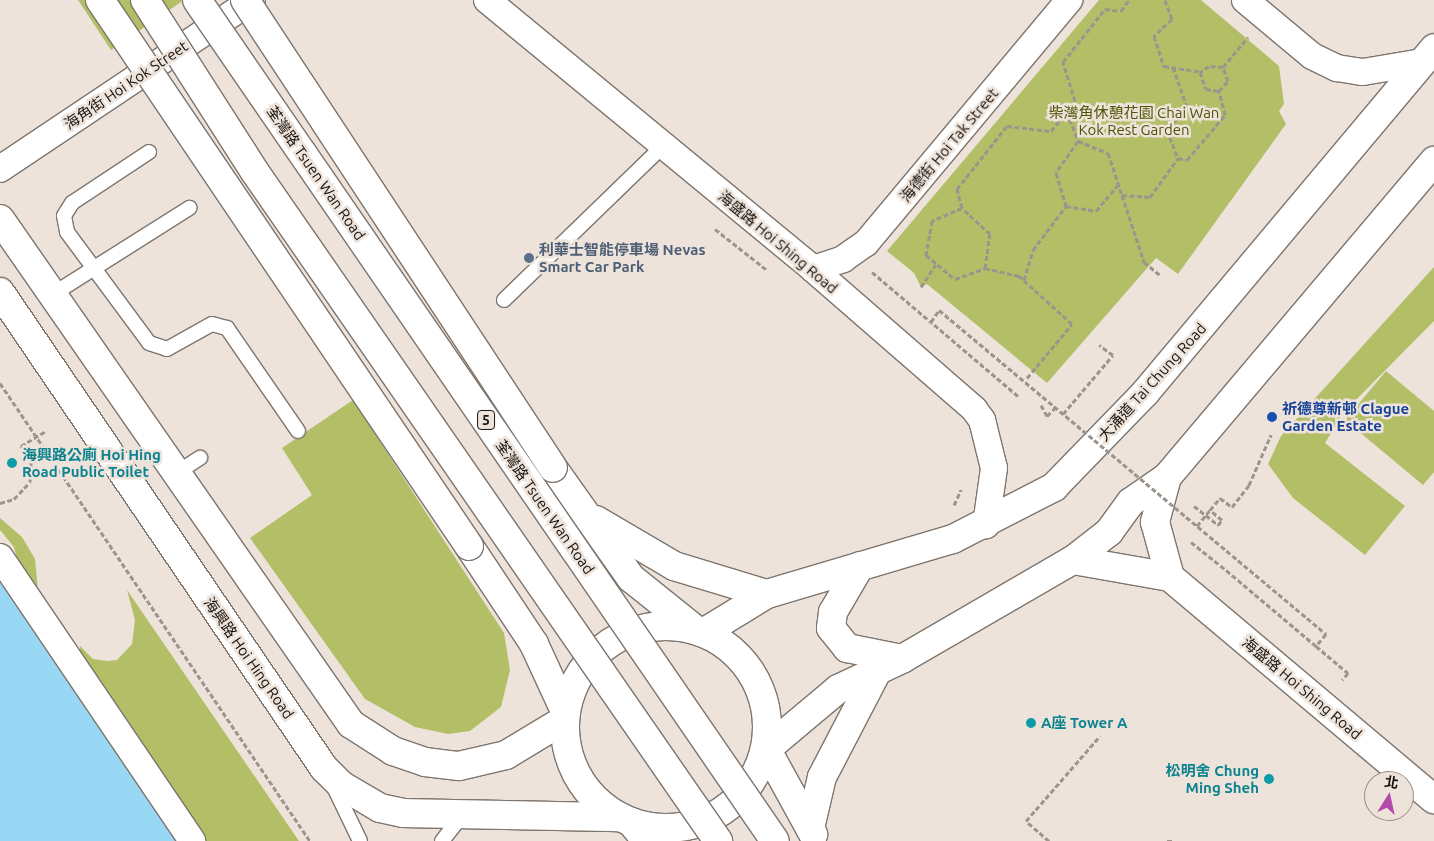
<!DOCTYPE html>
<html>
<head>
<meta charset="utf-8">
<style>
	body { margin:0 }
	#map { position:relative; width:1434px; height:841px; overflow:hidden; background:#ede3da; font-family:Ubuntu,"Noto Sans TC",sans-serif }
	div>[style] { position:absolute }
	.green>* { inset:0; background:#b3bf67 }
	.water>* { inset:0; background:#99d8f5 }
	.pier>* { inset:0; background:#ede3da }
	.path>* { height:3px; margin-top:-1.5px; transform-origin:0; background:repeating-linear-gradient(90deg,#9c948d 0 5px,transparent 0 7.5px) }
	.roads { filter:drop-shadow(1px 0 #7e756d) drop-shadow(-1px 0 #7e756d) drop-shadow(0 1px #7e756d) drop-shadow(0 -1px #7e756d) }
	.lane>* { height:14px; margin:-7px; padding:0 7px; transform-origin:7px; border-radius:7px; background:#fff }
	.street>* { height:26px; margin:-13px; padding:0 13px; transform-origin:13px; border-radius:13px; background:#fff }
	.secondary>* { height:28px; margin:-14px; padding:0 14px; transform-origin:14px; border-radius:14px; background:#fff }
	.primary>* { height:28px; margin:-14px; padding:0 14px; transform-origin:14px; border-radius:14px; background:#fff }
	.primary>.ring { margin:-14px; padding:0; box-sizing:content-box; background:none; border:28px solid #fff; border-radius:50% }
	.highway>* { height:28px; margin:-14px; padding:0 14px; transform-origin:14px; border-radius:14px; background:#fff }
	.path-bridge>* { height:3px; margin-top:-1.5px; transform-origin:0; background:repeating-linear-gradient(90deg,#9c948d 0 5px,transparent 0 7.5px) }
	.bridges { filter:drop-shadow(1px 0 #7e756d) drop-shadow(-1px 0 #7e756d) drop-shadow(0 1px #7e756d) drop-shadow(0 -1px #7e756d) }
	.highway-bridge>* { height:28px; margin:-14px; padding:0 14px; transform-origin:14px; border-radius:14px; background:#fff }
	.dots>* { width:14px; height:14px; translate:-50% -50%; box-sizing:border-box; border:2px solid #ede3da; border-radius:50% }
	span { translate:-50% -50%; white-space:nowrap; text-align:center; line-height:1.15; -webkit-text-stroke:5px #ede3da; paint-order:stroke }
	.shield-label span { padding:1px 4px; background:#ede3da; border:1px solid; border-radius:4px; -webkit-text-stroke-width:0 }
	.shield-label { font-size:14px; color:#15120f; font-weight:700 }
	.street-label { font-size:15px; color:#15120f }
	.park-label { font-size:15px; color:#4d5406 }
	.service-label { font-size:15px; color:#4e5e75; font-weight:700 }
	.left { translate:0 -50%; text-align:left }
	.transit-label { font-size:15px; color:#164399; font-weight:700 }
	.culture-label { font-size:15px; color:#0d838f; font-weight:700 }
	.right { translate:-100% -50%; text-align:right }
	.north { position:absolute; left:1364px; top:771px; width:50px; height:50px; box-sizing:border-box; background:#ede3da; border:1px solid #978f89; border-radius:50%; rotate:10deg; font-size:14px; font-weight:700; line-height:20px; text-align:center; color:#15120f }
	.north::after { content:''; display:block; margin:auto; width:18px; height:22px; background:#b64aa9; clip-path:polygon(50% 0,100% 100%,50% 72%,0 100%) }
</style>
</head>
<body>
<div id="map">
	<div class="green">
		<div style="clip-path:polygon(78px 0,184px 0,111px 50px)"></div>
		<div style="clip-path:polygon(1099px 0,1201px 0,1279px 66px,1284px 104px,1279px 111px,1286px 124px,1178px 274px,1156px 258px,1047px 383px,927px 284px,921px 287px,914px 273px,887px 251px)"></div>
		<div style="clip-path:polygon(1434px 267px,1434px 321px,1343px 413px,1325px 443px,1405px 506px,1365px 555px,1293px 498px,1268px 464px,1281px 436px)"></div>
		<div style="clip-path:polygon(1386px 371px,1434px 411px,1434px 472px,1423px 485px,1345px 420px)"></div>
		<div style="clip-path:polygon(353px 400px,504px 633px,510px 670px,501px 707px,470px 731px,448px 734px,415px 727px,365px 699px,250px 538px,312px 495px,282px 448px)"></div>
		<div style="clip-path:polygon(0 518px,22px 537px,35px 559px,39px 601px,20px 570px,14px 547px,0 530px)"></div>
		<div style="clip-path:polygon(127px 590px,299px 841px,198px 841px,80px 669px,80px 646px,93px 659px,108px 661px,117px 660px,132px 644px,135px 620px)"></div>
	</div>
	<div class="water">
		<div style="clip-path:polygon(0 580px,180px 841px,0 841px)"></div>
	</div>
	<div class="pier">
		<div style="clip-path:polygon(1421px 0,1434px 0,1434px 210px,1169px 534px,1065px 443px)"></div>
	</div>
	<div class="path">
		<div style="left:1165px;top:0;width:20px;rotate:70deg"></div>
		<div style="left:1172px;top:19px;width:25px;rotate:137deg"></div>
		<div style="left:1154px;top:36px;width:32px;rotate:72deg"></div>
		<div style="left:1164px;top:66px;width:36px;rotate:9deg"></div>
		<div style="left:1173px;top:67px;width:42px;rotate:70.7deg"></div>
		<div style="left:1187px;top:107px;width:30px;rotate:131deg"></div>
		<div style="left:1167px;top:130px;width:30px;rotate:69deg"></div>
		<div style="left:1178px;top:158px;width:9px;rotate:13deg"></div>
		<div style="left:1187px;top:160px;width:59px;rotate:-49.8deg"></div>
		<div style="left:1225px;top:115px;width:25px;rotate:-104deg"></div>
		<div style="left:1223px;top:67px;width:14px;rotate:-176deg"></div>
		<div style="left:1209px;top:66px;width:11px;rotate:146deg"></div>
		<div style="left:1200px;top:72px;width:18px;rotate:71deg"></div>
		<div style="left:1206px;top:89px;width:13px;rotate:9deg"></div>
		<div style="left:1219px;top:91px;width:13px;rotate:-48deg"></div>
		<div style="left:1228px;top:81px;width:15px;rotate:-110deg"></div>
		<div style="left:1223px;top:67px;width:39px;rotate:-50deg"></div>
		<div style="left:1067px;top:112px;width:31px;rotate:69deg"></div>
		<div style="left:1078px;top:141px;width:32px;rotate:22deg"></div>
		<div style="left:1108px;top:153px;width:44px;rotate:71.6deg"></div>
		<div style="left:1122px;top:195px;width:28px;rotate:4deg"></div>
		<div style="left:1150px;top:197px;width:48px;rotate:-54.3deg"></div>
		<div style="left:1078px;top:141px;width:39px;rotate:125deg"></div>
		<div style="left:1056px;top:173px;width:34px;rotate:73deg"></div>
		<div style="left:1066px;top:206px;width:30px;rotate:9deg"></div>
		<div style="left:1096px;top:211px;width:34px;rotate:-50deg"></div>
		<div style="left:1122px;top:195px;width:71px;rotate:71.8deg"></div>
		<div style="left:1144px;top:262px;width:21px;rotate:39deg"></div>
		<div style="left:962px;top:208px;width:33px;rotate:157deg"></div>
		<div style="left:932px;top:221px;width:35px;rotate:100deg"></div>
		<div style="left:926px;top:255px;width:38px;rotate:40deg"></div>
		<div style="left:955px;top:279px;width:32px;rotate:-20deg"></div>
		<div style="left:715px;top:229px;width:66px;rotate:38.3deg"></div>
		<div style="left:872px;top:272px;width:77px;rotate:40.3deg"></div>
		<div style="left:1024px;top:280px;width:31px;rotate:-73deg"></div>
		<div style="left:1033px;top:250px;width:55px;rotate:-53.1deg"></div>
		<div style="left:921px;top:287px;width:27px;rotate:-57deg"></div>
		<div style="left:1027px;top:378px;width:70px;rotate:-50.2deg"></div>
		<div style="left:1072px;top:324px;width:72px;rotate:-137.8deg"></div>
		<div style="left:1019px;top:276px;width:35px;rotate:-167deg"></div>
		<div style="left:985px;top:268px;width:34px;rotate:-82deg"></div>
		<div style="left:990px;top:234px;width:38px;rotate:-137deg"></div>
		<div style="left:962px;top:208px;width:20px;rotate:-105deg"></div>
		<div style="left:957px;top:189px;width:80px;rotate:-51.6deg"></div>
		<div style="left:1007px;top:126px;width:44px;rotate:6.5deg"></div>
		<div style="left:1051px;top:131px;width:38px;rotate:-51deg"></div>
		<div style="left:1075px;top:101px;width:41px;rotate:-107.1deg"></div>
		<div style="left:1063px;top:62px;width:68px;rotate:-51.6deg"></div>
		<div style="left:1105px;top:9px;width:16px;rotate:7deg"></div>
		<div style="left:1121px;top:11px;width:14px;rotate:-54deg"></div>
		<div style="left:0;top:383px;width:553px;rotate:55.91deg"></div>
		<div style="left:1041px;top:405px;width:13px;rotate:61deg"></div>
		<div style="left:1047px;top:416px;width:13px;rotate:-45deg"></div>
		<div style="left:1063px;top:414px;width:77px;rotate:-49.7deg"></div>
		<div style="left:1113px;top:355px;width:17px;rotate:-144deg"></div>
		<div style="left:0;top:503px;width:15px;rotate:-16deg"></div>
		<div style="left:14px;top:499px;width:23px;rotate:-47deg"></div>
		<div style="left:30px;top:482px;width:21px;rotate:-87deg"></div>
		<div style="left:31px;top:461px;width:18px;rotate:-124deg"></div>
		<div style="left:21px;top:446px;width:29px;rotate:-31deg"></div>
		<div style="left:954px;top:505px;width:17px;rotate:-65deg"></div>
		<div style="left:1194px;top:506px;width:31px;rotate:38deg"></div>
		<div style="left:1218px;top:525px;width:6px;rotate:-51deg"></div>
		<div style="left:1222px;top:520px;width:16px;rotate:-140deg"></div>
		<div style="left:1210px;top:510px;width:16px;rotate:-50deg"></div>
		<div style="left:1220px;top:498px;width:15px;rotate:37deg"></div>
		<div style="left:1232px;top:507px;width:28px;rotate:-52deg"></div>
		<div style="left:1249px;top:485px;width:55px;rotate:-66.3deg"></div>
		<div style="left:1191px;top:542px;width:45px;rotate:38.7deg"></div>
		<div style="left:1316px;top:646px;width:42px;rotate:40.2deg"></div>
		<div style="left:1348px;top:673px;width:9px;rotate:131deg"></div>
		<div style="left:1049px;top:841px;width:30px;rotate:-139deg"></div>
		<div style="left:1026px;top:821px;width:113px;rotate:-49deg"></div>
		<div style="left:1167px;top:841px;width:6px"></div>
	</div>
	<div class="roads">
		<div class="lane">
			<div style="left:149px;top:152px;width:92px;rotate:146.5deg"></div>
			<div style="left:72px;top:203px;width:15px;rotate:122deg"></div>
			<div style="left:64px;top:216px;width:16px;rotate:79deg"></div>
			<div style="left:67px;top:232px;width:138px;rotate:53.5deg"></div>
			<div style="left:149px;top:343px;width:19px;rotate:18deg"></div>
			<div style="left:167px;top:349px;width:51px;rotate:-29.1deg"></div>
			<div style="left:212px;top:324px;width:16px;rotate:15deg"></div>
			<div style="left:227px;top:328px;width:125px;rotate:55.4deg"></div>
			<div style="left:50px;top:296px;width:165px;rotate:-32.3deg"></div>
			<div style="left:504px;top:300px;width:221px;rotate:-44.1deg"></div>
			<div style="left:175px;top:474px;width:30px;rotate:-33deg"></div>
			<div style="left:332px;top:783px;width:64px;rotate:64.2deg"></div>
			<div style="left:442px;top:841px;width:31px;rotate:-52deg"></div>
		</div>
		<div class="street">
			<div style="left:487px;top:0;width:423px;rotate:39.5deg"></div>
			<div style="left:813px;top:269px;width:213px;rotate:41deg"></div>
			<div style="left:974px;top:409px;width:14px;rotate:54deg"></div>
			<div style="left:982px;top:420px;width:49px;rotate:76deg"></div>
			<div style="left:994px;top:468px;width:58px;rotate:98deg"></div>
			<div style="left:1245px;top:0;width:87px;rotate:39.9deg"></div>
			<div style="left:1312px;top:56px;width:28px;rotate:26deg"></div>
			<div style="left:1337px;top:68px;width:26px;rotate:9deg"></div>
			<div style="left:1363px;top:72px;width:60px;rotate:-9.6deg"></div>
			<div style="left:0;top:169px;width:303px;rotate:-33.8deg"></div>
			<div style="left:813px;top:269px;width:32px;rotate:-18deg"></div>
			<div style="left:843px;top:259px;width:28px;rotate:-35deg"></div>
			<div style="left:866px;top:243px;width:317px;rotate:-50.1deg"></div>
			<div style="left:0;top:557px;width:343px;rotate:55.9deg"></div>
		</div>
		<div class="secondary">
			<div style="left:1167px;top:477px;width:47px;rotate:104.9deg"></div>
			<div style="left:1155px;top:522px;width:57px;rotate:74.7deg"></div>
			<div style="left:1073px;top:560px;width:98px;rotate:9.9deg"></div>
			<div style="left:1170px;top:577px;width:345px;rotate:40.1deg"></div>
			<div style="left:860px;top:566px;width:53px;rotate:120.4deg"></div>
			<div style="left:833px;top:612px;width:16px;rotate:97deg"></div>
			<div style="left:831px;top:628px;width:26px;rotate:51deg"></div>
			<div style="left:847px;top:648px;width:56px;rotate:11.3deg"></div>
			<div style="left:703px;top:633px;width:75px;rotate:-31.4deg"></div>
			<div style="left:767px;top:594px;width:194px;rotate:-16.5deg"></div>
			<div style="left:953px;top:539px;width:114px;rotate:-27.2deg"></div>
			<div style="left:1054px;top:487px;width:131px;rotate:-45.9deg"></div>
			<div style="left:1145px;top:393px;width:450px;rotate:-50deg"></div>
			<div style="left:769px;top:747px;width:90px;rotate:-40deg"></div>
			<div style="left:838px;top:689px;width:71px;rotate:-25.1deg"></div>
			<div style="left:902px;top:659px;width:198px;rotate:-30.1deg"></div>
			<div style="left:1073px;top:560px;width:46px;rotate:-37.9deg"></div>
			<div style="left:1109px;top:532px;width:37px;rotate:-54deg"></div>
			<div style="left:1131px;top:502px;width:44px;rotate:-34.8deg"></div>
			<div style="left:1167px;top:477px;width:414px;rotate:-49.8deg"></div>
		</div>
		<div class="primary">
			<div style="left:0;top:219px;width:615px;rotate:55.2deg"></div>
			<div style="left:351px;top:724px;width:50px;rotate:32.7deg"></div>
			<div style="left:393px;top:751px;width:34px;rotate:19deg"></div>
			<div style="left:425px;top:762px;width:34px;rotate:7deg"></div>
			<div style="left:459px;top:766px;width:48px;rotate:-13.2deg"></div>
			<div style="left:506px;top:755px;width:68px;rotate:-31.1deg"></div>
			<div style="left:0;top:292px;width:576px;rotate:55.76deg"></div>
			<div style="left:324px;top:768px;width:24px;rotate:45deg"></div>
			<div style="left:341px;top:785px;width:45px;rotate:30.5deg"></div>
			<div style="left:380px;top:808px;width:24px;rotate:12deg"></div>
			<div style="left:403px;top:813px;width:217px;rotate:1.1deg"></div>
			<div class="ring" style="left:565px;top:626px;width:174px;height:174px"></div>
		</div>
		<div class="highway">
			<div style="left:553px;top:468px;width:135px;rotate:54.7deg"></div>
			<div style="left:631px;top:578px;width:83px;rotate:38.7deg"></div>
			<div style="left:596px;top:520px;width:91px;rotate:30.5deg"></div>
			<div style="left:674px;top:566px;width:97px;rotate:16.8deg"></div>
			<div style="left:469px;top:546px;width:118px;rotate:56.4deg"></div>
			<div style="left:534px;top:644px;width:72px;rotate:65.2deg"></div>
			<div style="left:768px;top:752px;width:94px;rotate:61.2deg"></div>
			<div style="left:631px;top:822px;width:25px;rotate:50deg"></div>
			<div style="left:810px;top:828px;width:52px;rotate:-76.8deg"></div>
			<div style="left:822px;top:777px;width:115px;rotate:-62.5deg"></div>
		</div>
	</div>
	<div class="path-bridge">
		<div style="left:1018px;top:396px;width:114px;rotate:-139.6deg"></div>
		<div style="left:931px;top:322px;width:14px;rotate:-56deg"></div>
		<div style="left:939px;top:310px;width:505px;rotate:39.94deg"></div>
		<div style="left:1326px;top:634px;width:16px;rotate:130deg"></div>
		<div style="left:1316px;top:646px;width:118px;rotate:-139.8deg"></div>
		<div style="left:1197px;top:526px;width:21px;rotate:-51deg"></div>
	</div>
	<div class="bridges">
		<div class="highway-bridge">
			<div style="left:100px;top:0;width:659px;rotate:55.95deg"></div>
			<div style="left:145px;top:0;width:204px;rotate:57.4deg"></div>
			<div style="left:255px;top:172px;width:814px;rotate:55.31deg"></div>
			<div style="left:197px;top:0;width:1020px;rotate:55.5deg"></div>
			<div style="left:245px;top:0;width:560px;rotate:56.65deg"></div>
		</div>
	</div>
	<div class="dots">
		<div style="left:529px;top:258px;background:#5c6f8a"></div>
		<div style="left:1272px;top:417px;background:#1a4fb4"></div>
		<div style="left:12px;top:463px;background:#0f9aa8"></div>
		<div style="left:1031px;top:723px;background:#0f9aa8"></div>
		<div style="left:1269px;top:779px;background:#0f9aa8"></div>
	</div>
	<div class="shield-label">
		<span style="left:486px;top:420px">5</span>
	</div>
	<div class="street-label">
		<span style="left:126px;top:85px;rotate:-34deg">海角街 Hoi Kok Street</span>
		<span style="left:949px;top:145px;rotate:-50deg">海德街 Hoi Tak Street</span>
		<span style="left:316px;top:173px;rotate:55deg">荃灣路 Tsuen Wan Road</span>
		<span style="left:778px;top:242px;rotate:40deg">海盛路 Hoi Shing Road</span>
		<span style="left:1152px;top:382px;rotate:-48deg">大涌道 Tai Chung Road</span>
		<span style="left:545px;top:507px;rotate:55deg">荃灣路 Tsuen Wan Road</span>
		<span style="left:249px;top:658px;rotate:55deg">海興路 Hoi Hing Road</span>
		<span style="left:1302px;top:688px;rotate:40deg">海盛路 Hoi Shing Road</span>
	</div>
	<div class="park-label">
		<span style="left:1134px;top:121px">柴灣角休憩花園 Chai Wan<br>Kok Rest Garden</span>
	</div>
	<div class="service-label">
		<span class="left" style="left:539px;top:258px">利華士智能停車場 Nevas<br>Smart Car Park</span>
	</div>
	<div class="transit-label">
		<span class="left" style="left:1282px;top:417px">祈德尊新邨 Clague<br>Garden Estate</span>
	</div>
	<div class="culture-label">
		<span class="left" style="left:22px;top:463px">海興路公廁 Hoi Hing<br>Road Public Toilet</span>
		<span class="left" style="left:1041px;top:723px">A座 Tower A</span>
		<span class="right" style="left:1259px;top:779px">松明舍 Chung<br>Ming Sheh</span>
	</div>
	<div class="north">北</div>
</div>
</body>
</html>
